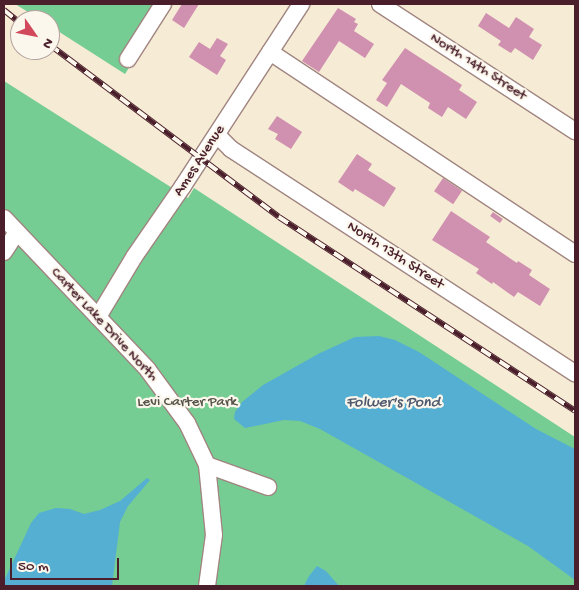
<!DOCTYPE html>
<html>
<head>
<meta charset="utf-8">
<style>
	body { margin:0 }
	#map { position:relative; width:579px; height:590px; overflow:hidden; background:#f6ebd5; font-family:"Gochi Hand",sans-serif }
	div>[style] { position:absolute }
	.green>* { inset:0; background:#75cd93 }
	.water>* { inset:0; background:#54afd2 }
	.building>* { inset:0; background:#d090af; transform-origin:0 0 }
	.roads { filter:drop-shadow(1px 0 #a08580) drop-shadow(-1px 0 #a08580) drop-shadow(0 1px #a08580) drop-shadow(0 -1px #a08580) }
	.minor>* { height:16px; margin:-8px; padding:0 8px; transform-origin:8px; border-radius:8px; background:#fff }
	.rail>* { height:5.5px; margin-top:-2.75px; transform-origin:0; background:repeating-linear-gradient(90deg,#fbf7ec 0 11px,#4a1f2b 0 22px); box-sizing:border-box; border-block:1px solid #4a1f2b }
	span { translate:-50% -50%; white-space:nowrap; text-align:center; line-height:1.15; -webkit-text-stroke:4.5px #fbf7ec; paint-order:stroke }
	.street-label { font-size:15px; color:#4a1f2b }
	.park-label { font-size:15px; color:#57534a }
	.water-label { font-size:16px; color:#4e596e; font-style:italic }
	.frame { position:absolute; inset:0; border:5px solid #4a1f2b; pointer-events:none }
	.north { position:absolute; left:10px; top:10px; width:50px; height:50px; box-sizing:border-box; background:#fbf7ec; border:1px solid #b4a19f; border-radius:50%; rotate:123deg; font-size:14px; font-weight:700; line-height:20px; text-align:center; color:#4a1f2b }
	.north::after { content:''; display:block; margin:auto; width:18px; height:22px; background:#d1495b; clip-path:polygon(50% 0,100% 100%,50% 72%,0 100%) }
	.scale { position:absolute; left:10px; top:558px; width:109px; height:22px; box-sizing:border-box; border:2px solid #4a1f2b; border-top:0; padding-left:6px; font-size:15px; line-height:18px; white-space:nowrap; color:#4a1f2b; -webkit-text-stroke:4px #fbf7ec; paint-order:stroke }
</style>
</head>
<body>
<div id="map">
	<div class="green">
		<div style="clip-path:polygon(15px 4px,170px 4px,125px 74px,50px 26px,50px 20px,41px 20px)"></div>
		<div style="clip-path:polygon(4px 81px,188px 198px,194px 188px,575px 437px,575px 586px,4px 586px)"></div>
	</div>
	<div class="water">
		<div style="clip-path:polygon(379px 336px,395px 340px,419px 352px,536px 429px,575px 449px,575px 580px,528px 546px,320px 429px,300px 421px,284px 420px,245px 428px,234px 419px,235px 412px,242px 402px,263px 385px,320px 353px,355px 337px)"></div>
		<div style="clip-path:polygon(147px 478px,150px 480px,128px 506px,120px 522px,112px 586px,4px 586px,4px 581px,31px 523px,39px 513px,56px 508px,70px 509px,84px 514px,100px 510px,120px 501px)"></div>
		<div style="clip-path:polygon(317px 566px,326px 571px,339px 586px,304px 586px,309px 576px)"></div>
	</div>
	<div class="building">
		<div style="clip-path:polygon(182px 4px,199px 4px,184px 28px,172px 20px)"></div>
		<div style="clip-path:polygon(338px 8px,356px 19px,354px 22px,358px 24px,354px 31px,374px 44px,365px 58px,339px 41px,319px 72px,302px 61px)"></div>
		<div style="clip-path:polygon(486px 13px,509px 28px,516px 17px,534px 29px,529px 37px,542px 45px,533px 60px,515px 48px,511px 53px,498px 45px,501px 41px,478px 26px)"></div>
		<div style="clip-path:polygon(217px 38px,228px 44px,220px 56px,226px 60px,217px 75px,189px 57px,199px 42px,210px 49px)"></div>
		<div style="clip-path:polygon(405px 48px,462px 85px,459px 90px,477px 102px,466px 119px,448px 107px,442px 117px,428px 108px,430px 103px,401px 84px,387px 107px,376px 100px,387px 83px,382px 80px)"></div>
		<div style="clip-path:polygon(277px 116px,302px 132px,291px 149px,275px 139px,278px 134px,268px 129px)"></div>
		<div style="clip-path:polygon(357px 154px,372px 164px,368px 170px,396px 188px,384px 207px,355px 189px,353px 192px,338px 182px)"></div>
		<div style="left:443px;top:178px;width:23px;height:16px;rotate:34deg"></div>
		<div style="clip-path:polygon(451px 211px,490px 237px,486px 242px,517px 263px,518px 261px,532px 270px,529px 275px,550px 289px,540px 306px,518px 292px,514px 297px,493px 282px,492px 284px,476px 273px,479px 269px,432px 240px)"></div>
		<div style="left:493px;top:212px;width:12px;height:5px;rotate:35deg"></div>
	</div>
	<div class="roads">
		<div class="minor">
			<div style="left:380px;top:4px;width:233px;rotate:33.1deg"></div>
			<div style="left:270px;top:52px;width:366px;rotate:33.5deg"></div>
			<div style="left:128px;top:59px;width:65px;rotate:-57.5deg"></div>
			<div style="left:217px;top:135px;width:20px;rotate:45deg"></div>
			<div style="left:231px;top:149px;width:411px;rotate:33.1deg"></div>
			<div style="left:4px;top:218px;width:209px;rotate:46.5deg"></div>
			<div style="left:148px;top:370px;width:66px;rotate:53.7deg"></div>
			<div style="left:187px;top:423px;width:47px;rotate:64.5deg"></div>
			<div style="left:207px;top:465px;width:70px;rotate:84.3deg"></div>
			<div style="left:214px;top:535px;width:51px;rotate:97.8deg"></div>
			<div style="left:4px;top:252px;width:24px;rotate:-57deg"></div>
			<div style="left:98px;top:317px;width:70px;rotate:-59deg"></div>
			<div style="left:134px;top:257px;width:86px;rotate:-55.4deg"></div>
			<div style="left:183px;top:186px;width:217px;rotate:-57deg"></div>
			<div style="left:207px;top:465px;width:65px;rotate:19.8deg"></div>
		</div>
	</div>
	<div class="rail">
		<div style="left:4px;top:10px;width:21px;rotate:39deg"></div>
		<div style="left:50px;top:45px;width:286px;rotate:36.9deg"></div>
		<div style="left:279px;top:217px;width:354px;rotate:33.2deg"></div>
	</div>
	<div class="street-label">
		<span style="left:478px;top:67px;rotate:33deg">North 14th Street</span>
		<span style="left:200px;top:161px;rotate:-57deg">Ames Avenue</span>
		<span style="left:395px;top:256px;rotate:33deg">North 13th Street</span>
		<span style="left:104px;top:325px;rotate:47deg">Carter Lake Drive North</span>
	</div>
	<div class="park-label">
		<span style="left:187px;top:403px">Levi Carter Park</span>
	</div>
	<div class="water-label">
		<span style="left:393px;top:404px">Folwer's Pond</span>
	</div>
	<div class="frame"></div>
	<div class="north">N</div>
	<div class="scale">50 m</div>
</div>
</body>
</html>
